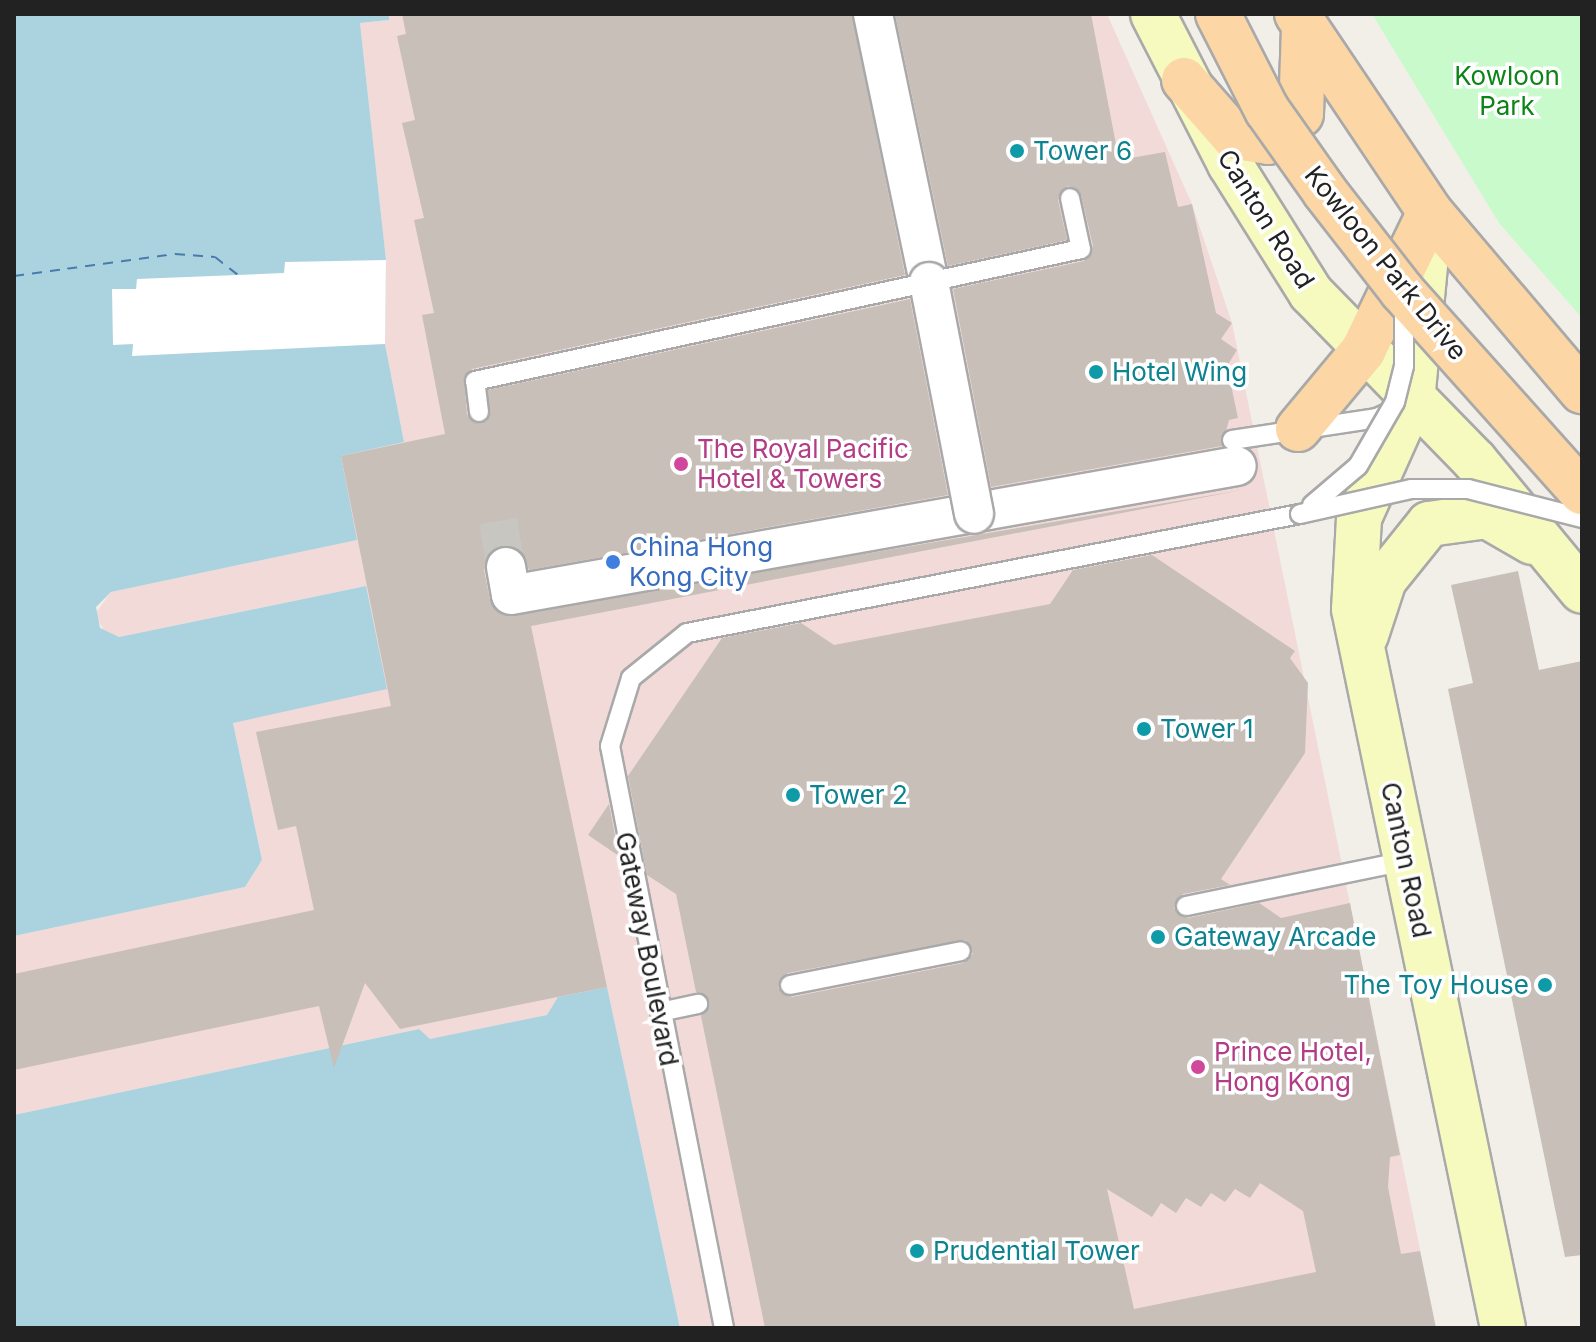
<!DOCTYPE html>
<html>
<head>
<meta charset="utf-8">
<style>
	body { margin:0 }
	#map { position:relative; width:1596px; height:1342px; overflow:hidden; background:#f2efe9; font-family:Inter,sans-serif }
	div>[style] { position:absolute }
	.commercial>* { inset:0; background:#f2dad9 }
	.park>* { inset:0; background:#c8facc }
	.water>* { inset:0; background:#aad3df }
	.pier>* { inset:0; background:#fff }
	.ferry>* { height:2px; margin-top:-1px; transform-origin:0; background:repeating-linear-gradient(90deg,#4a7aab 0 10px,transparent 0 18px) }
	.building>* { inset:0; background:#c7bfb8 }
	.street-tunnel>* { height:38px; margin-top:-19px; transform-origin:0; background:repeating-linear-gradient(90deg,#c8c6c1 0 38px,transparent 0 57px) }
	.roads { filter:drop-shadow(2px 0 #a9a9a9) drop-shadow(-2px 0 #a9a9a9) drop-shadow(0 2px #a9a9a9) drop-shadow(0 -2px #a9a9a9) }
	.lane>* { height:18px; margin:-9px; padding:0 9px; transform-origin:9px; border-radius:9px; background:#fff }
	.street>* { height:38px; margin:-19px; padding:0 19px; transform-origin:19px; border-radius:19px; background:#fff }
	.secondary>* { height:44px; margin:-22px; padding:0 22px; transform-origin:22px; border-radius:22px; background:#f7fabf }
	.primary>* { height:44px; margin:-22px; padding:0 22px; transform-origin:22px; border-radius:22px; background:#fcd6a4 }
	.bridges { filter:drop-shadow(2px 0 #a9a9a9) drop-shadow(-2px 0 #a9a9a9) drop-shadow(0 2px #a9a9a9) drop-shadow(0 -2px #a9a9a9) }
	.lane-bridge>* { height:18px; margin:-9px; padding:0 9px; transform-origin:9px; border-radius:9px; background:#fff }
	.street-bridge>* { height:38px; margin:-19px; padding:0 19px; transform-origin:19px; border-radius:19px; background:#fff }
	.primary-bridge>* { height:44px; margin:-22px; padding:0 22px; transform-origin:22px; border-radius:22px; background:#fcd6a4 }
	.dots>* { width:22px; height:22px; translate:-50% -50%; box-sizing:border-box; border:4px solid #fff; border-radius:50% }
	span { translate:-50% -50%; white-space:nowrap; text-align:center; line-height:1.15; -webkit-text-stroke:7px #fff; paint-order:stroke }
	.park-label { font-size:26px; color:#0c8416 }
	.culture-label { font-size:26px; color:#0d838f }
	.left { translate:0 -50%; text-align:left }
	.right { translate:-100% -50%; text-align:right }
	.street-label { font-size:26px; color:#222 }
	.hotel-label { font-size:26px; color:#b23c85 }
	.shop-label { font-size:26px; color:#366cbe }
	.frame { position:absolute; inset:0; border:16px solid #222; pointer-events:none }
</style>
</head>
<body>
<div id="map">
	<div class="commercial">
		<div style="clip-path:polygon(389px 14px,1107px 14px,1192px 204px,1232px 323px,1436px 1328px,680px 1328px,607px 988px,558px 997px,548px 1015px,430px 1040px,418px 1029px,14px 1115px,14px 936px,245px 887px,262px 860px,233px 723px,366px 586px,119px 637px,105px 633px,95px 614px,111px 592px,356px 540px,341px 456px,404px 442px,385px 344px,386px 260px,360px 23px,389px 20px)"></div>
	</div>
	<div class="park">
		<div style="clip-path:polygon(1372px 14px,1582px 14px,1582px 318px,1499px 223px)"></div>
	</div>
	<div class="water">
		<div style="clip-path:polygon(14px 14px,389px 14px,389px 20px,360px 23px,386px 260px,385px 344px,404px 442px,341px 456px,357px 540px,111px 592px,96px 607px,100px 628px,119px 637px,366px 586px,387px 689px,233px 723px,262px 860px,245px 887px,14px 936px)"></div>
		<div style="clip-path:polygon(607px 987px,680px 1328px,14px 1328px,14px 1115px,419px 1029px,430px 1039px,547px 1015px,558px 997px)"></div>
	</div>
	<div class="pier">
		<div style="clip-path:polygon(386px 260px,385px 344px,132px 356px,133px 344px,113px 345px,112px 289px,136px 289px,137px 279px,284px 273px,285px 262px)"></div>
	</div>
	<div class="ferry">
		<div style="left:14px;top:276px;width:162px;rotate:-7.8deg"></div>
		<div style="left:175px;top:254px;width:40px;rotate:4.3deg"></div>
		<div style="left:215px;top:257px;width:29px;rotate:38deg"></div>
	</div>
	<div class="building">
		<div style="clip-path:polygon(402px 14px,852px 14px,905px 275px,472px 369px,464px 377px,467px 414px,475px 423px,487px 421px,488px 390px,910px 299px,948px 495px,529px 570px,522px 552px,501px 546px,484px 570px,490px 600px,503px 615px,1242px 490px,531px 626px,607px 987px,400px 1029px,365px 983px,334px 1068px,319px 1006px,14px 1070px,14px 974px,314px 910px,296px 826px,278px 830px,256px 732px,391px 706px,341px 456px,445px 434px,422px 315px,434px 313px,414px 220px,424px 218px,402px 123px,415px 120px,397px 36px,406px 34px)"></div>
		<div style="clip-path:polygon(895px 14px,1091px 14px,1119px 160px,1165px 152px,1178px 207px,1192px 204px,1216px 313px,1232px 323px,1221px 339px,1237px 350px,1227px 366px,1238px 418px,1229px 420px,1222px 446px,991px 487px,953px 289px,1084px 261px,1093px 246px,1081px 195px,1068px 186px,1058px 200px,1067px 240px,948px 266px)"></div>
		<div style="clip-path:polygon(evenodd,1152px 555px,1295px 651px,1290px 658px,1308px 683px,1305px 753px,1221px 879px,1230px 885px,1183px 894px,1174px 908px,1188px 918px,1259px 903px,1281px 918px,1350px 903px,1400px 1155px,1390px 1157px,1388px 1187px,1401px 1254px,1420px 1251px,1436px 1328px,765px 1328px,701px 1016px,709px 1001px,696px 992px,676px 894px,647px 875px,628px 776px,722px 638px,801px 623px,834px 645px,1050px 604px,1073px 570px,1152px 555px,966px 940px,973px 954px,963px 963px,792px 997px,778px 988px,788px 973px,966px 940px,1152px 555px,1260px 1183px,1303px 1211px,1316px 1272px,1134px 1309px,1107px 1189px,1152px 1217px,1161px 1203px,1176px 1213px,1186px 1198px,1201px 1207px,1211px 1193px,1225px 1202px,1235px 1189px,1250px 1198px,1260px 1183px)"></div>
		<div style="clip-path:polygon(1518px 571px,1539px 670px,1582px 661px,1582px 1255px,1565px 1257px,1448px 689px,1473px 683px,1451px 585px)"></div>
		<div style="clip-path:polygon(609px 804px,619px 856px,588px 835px)"></div>
	</div>
	<div class="street-tunnel">
		<div style="left:498px;top:521px;width:47px;rotate:80.1deg"></div>
	</div>
	<div class="roads">
		<div class="lane">
			<div style="left:1232px;top:440px;width:147px;rotate:-8.6deg"></div>
			<div style="left:1377px;top:418px;width:19px;rotate:-25deg"></div>
			<div style="left:1186px;top:906px;width:225px;rotate:-11.6deg"></div>
			<div style="left:790px;top:985px;width:174px;rotate:-11.2deg"></div>
			<div style="left:660px;top:1012px;width:39px;rotate:-12deg"></div>
			<div style="left:724px;top:1328px;width:593px;rotate:-101.08deg"></div>
			<div style="left:610px;top:746px;width:71px;rotate:-72.8deg"></div>
			<div style="left:631px;top:678px;width:72px;rotate:-38.8deg"></div>
			<div style="left:687px;top:633px;width:624px;rotate:-10.99deg"></div>
		</div>
		<div class="street">
			<div style="left:873px;top:14px;width:274px;rotate:78.2deg"></div>
			<div style="left:506px;top:567px;width:28px;rotate:80deg"></div>
			<div style="left:511px;top:595px;width:737px;rotate:-10.08deg"></div>
		</div>
		<div class="secondary">
			<div style="left:1153px;top:14px;width:169px;rotate:62.8deg"></div>
			<div style="left:1230px;top:164px;width:152px;rotate:57.9deg"></div>
			<div style="left:1311px;top:293px;width:235px;rotate:45.7deg"></div>
			<div style="left:1475px;top:461px;width:168px;rotate:50.5deg"></div>
			<div style="left:1430px;top:214px;width:187px;rotate:95.5deg"></div>
			<div style="left:1412px;top:400px;width:129px;rotate:114.2deg"></div>
			<div style="left:1359px;top:518px;width:91px;rotate:93.1deg"></div>
			<div style="left:1354px;top:609px;width:734px;rotate:78.29deg"></div>
			<div style="left:1366px;top:635px;width:58px;rotate:-71.9deg"></div>
			<div style="left:1384px;top:580px;width:72px;rotate:-51.2deg"></div>
			<div style="left:1429px;top:524px;width:59px;rotate:-7.9deg"></div>
			<div style="left:1487px;top:516px;width:52px;rotate:30deg"></div>
		</div>
		<div class="primary">
			<div style="left:1297px;top:14px;width:239px;rotate:56.1deg"></div>
			<div style="left:1430px;top:212px;width:235px;rotate:49.7deg"></div>
			<div style="left:1184px;top:80px;width:76px;rotate:48.7deg"></div>
			<div style="left:1234px;top:137px;width:34px;rotate:8deg"></div>
			<div style="left:1268px;top:142px;width:43px;rotate:-40.3deg"></div>
			<div style="left:1301px;top:114px;width:87px;rotate:-88deg"></div>
			<div style="left:1298px;top:429px;width:102px;rotate:-50.2deg"></div>
			<div style="left:1363px;top:351px;width:154px;rotate:-64.3deg"></div>
		</div>
	</div>
	<div class="bridges">
		<div class="lane-bridge">
			<div style="left:479px;top:412px;width:31px;rotate:-97deg"></div>
			<div style="left:475px;top:381px;width:620px;rotate:-12.29deg"></div>
			<div style="left:1081px;top:249px;width:52px;rotate:-102.2deg"></div>
			<div style="left:1312px;top:505px;width:60px;rotate:-40.3deg"></div>
			<div style="left:1358px;top:466px;width:74px;rotate:-60deg"></div>
			<div style="left:1395px;top:402px;width:37px;rotate:-76deg"></div>
			<div style="left:1404px;top:366px;width:62px;rotate:-90deg"></div>
			<div style="left:1300px;top:514px;width:114px;rotate:-12.7deg"></div>
			<div style="left:1411px;top:489px;width:57px"></div>
			<div style="left:1468px;top:489px;width:118px;rotate:14.3deg"></div>
		</div>
		<div class="street-bridge">
			<div style="left:929px;top:282px;width:236px;rotate:79deg"></div>
		</div>
		<div class="primary-bridge">
			<div style="left:1218px;top:14px;width:108px;rotate:63deg"></div>
			<div style="left:1267px;top:110px;width:100px;rotate:54.7deg"></div>
			<div style="left:1325px;top:192px;width:125px;rotate:52.1deg"></div>
			<div style="left:1402px;top:291px;width:270px;rotate:48.2deg"></div>
		</div>
	</div>
	<div class="dots">
		<div style="left:1017px;top:151px;background:#0f9aa8"></div>
		<div style="left:1096px;top:372px;background:#0f9aa8"></div>
		<div style="left:681px;top:464px;background:#d1479c"></div>
		<div style="left:613px;top:562px;background:#3f7fe0"></div>
		<div style="left:1144px;top:729px;background:#0f9aa8"></div>
		<div style="left:793px;top:795px;background:#0f9aa8"></div>
		<div style="left:1158px;top:937px;background:#0f9aa8"></div>
		<div style="left:1545px;top:985px;background:#0f9aa8"></div>
		<div style="left:1198px;top:1067px;background:#d1479c"></div>
		<div style="left:917px;top:1251px;background:#0f9aa8"></div>
	</div>
	<div class="park-label">
		<span style="left:1507px;top:91px">Kowloon<br>Park</span>
	</div>
	<div class="culture-label">
		<span class="left" style="left:1033px;top:151px">Tower 6</span>
		<span class="left" style="left:1112px;top:372px">Hotel Wing</span>
		<span class="left" style="left:1160px;top:729px">Tower 1</span>
		<span class="left" style="left:809px;top:795px">Tower 2</span>
		<span class="left" style="left:1174px;top:937px">Gateway Arcade</span>
		<span class="right" style="left:1529px;top:985px">The Toy House</span>
		<span class="left" style="left:933px;top:1251px">Prudential Tower</span>
	</div>
	<div class="street-label">
		<span style="left:1266px;top:219px;rotate:58deg">Canton Road</span>
		<span style="left:1386px;top:263px;rotate:51deg">Kowloon Park Drive</span>
		<span style="left:1406px;top:860px;rotate:78deg">Canton Road</span>
		<span style="left:647px;top:949px;rotate:79deg">Gateway Boulevard</span>
	</div>
	<div class="hotel-label">
		<span class="left" style="left:697px;top:464px">The Royal Pacific<br>Hotel &amp; Towers</span>
		<span class="left" style="left:1214px;top:1067px">Prince Hotel,<br>Hong Kong</span>
	</div>
	<div class="shop-label">
		<span class="left" style="left:629px;top:562px">China Hong<br>Kong City</span>
	</div>
	<div class="frame"></div>
</div>
</body>
</html>
